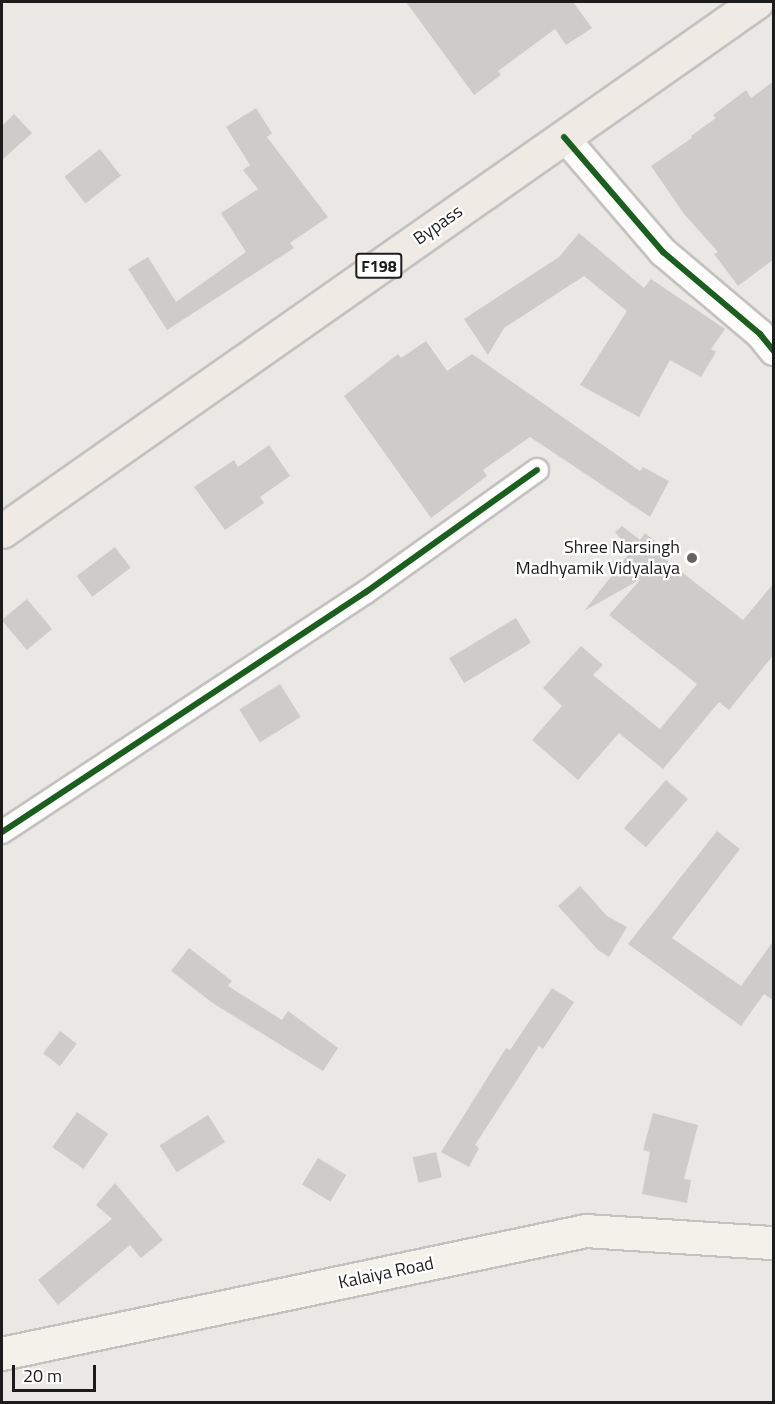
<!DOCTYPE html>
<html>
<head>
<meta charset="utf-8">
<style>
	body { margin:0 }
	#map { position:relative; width:775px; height:1404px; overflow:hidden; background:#eae8e5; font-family:"Titillium Web",sans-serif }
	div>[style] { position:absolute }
	.building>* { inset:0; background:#ceccca; transform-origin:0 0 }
	.roads { filter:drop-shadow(2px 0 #c3c2c1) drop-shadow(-2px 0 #c3c2c1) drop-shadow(0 2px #c3c2c1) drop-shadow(0 -2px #c3c2c1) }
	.minor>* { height:22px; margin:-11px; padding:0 11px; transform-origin:11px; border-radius:11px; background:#fcfcfb }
	.tertiary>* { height:28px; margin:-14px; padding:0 14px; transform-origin:14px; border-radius:14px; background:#fcfcfb }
	.secondary>* { height:32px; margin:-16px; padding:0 16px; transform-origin:16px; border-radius:16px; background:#f2f1ea }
	.primary>* { height:33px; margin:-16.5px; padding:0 16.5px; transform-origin:16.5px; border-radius:16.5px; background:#efeae3 }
	.cycleway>* { height:6px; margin:-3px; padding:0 3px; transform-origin:3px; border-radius:3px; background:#1b5e20 }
	.dots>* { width:16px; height:16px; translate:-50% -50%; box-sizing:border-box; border:3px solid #fff; border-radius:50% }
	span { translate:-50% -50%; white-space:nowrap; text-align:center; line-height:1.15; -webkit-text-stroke:4.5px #fff; paint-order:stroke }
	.shield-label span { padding:2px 4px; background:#fff; border:2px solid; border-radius:4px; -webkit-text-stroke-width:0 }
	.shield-label { font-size:16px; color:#1c1c1c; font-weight:700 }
	.street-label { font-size:18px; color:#1c1c1c }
	.poi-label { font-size:18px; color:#1c1c1c }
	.right { translate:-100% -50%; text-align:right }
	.frame { position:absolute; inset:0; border:3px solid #1c1c1c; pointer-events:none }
	.scale { position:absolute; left:12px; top:1365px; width:84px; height:27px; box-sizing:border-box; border:3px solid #1c1c1c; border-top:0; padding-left:8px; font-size:18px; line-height:21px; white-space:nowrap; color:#1c1c1c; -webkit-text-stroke:4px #fff; paint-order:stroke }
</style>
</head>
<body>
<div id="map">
	<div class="building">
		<div style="clip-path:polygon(406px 2px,573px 2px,592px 28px,566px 45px,555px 29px,498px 71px,501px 75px,474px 95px)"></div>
		<div style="clip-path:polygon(774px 81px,774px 259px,738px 286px,714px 254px,718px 252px,684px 214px,651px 166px,692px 138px,691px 136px,716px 118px,713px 115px,746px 90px,751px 98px)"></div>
		<div style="clip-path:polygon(256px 108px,272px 133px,267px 137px,328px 217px,290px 243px,294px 248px,167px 330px,128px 269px,148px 257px,176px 302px,246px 252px,221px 213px,258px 189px,243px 170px,250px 165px,226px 127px)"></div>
		<div style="clip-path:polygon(14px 114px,32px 133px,2px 160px,2px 126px)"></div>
		<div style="left:100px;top:149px;width:34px;height:45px;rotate:52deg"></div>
		<div style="clip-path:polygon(579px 233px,644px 288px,651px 279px,725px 329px,711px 349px,716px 352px,701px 377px,670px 360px,639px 417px,580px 385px,627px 311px,584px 276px,504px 328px,488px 355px,464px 319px,559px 257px)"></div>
		<div style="clip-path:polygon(426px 341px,447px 371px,472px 354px,640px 471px,643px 467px,669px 481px,650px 517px,530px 437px,483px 470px,487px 476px,431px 518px,344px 396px,398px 354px,401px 358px)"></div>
		<div style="clip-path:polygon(269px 445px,290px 476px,260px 497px,264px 503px,225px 530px,194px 487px,234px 460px,238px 467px)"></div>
		<div style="clip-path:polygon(622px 526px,640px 540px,645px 533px,670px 553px,665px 559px,743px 620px,774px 583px,774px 654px,729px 710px,719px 702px,663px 769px,619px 733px,578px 780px,532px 740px,562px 706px,543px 688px,581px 646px,603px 665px,593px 675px,660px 729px,697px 684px,609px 615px,641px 579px,584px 611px,631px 551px,615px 532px)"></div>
		<div style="left:115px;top:547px;width:26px;height:48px;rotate:53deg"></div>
		<div style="left:27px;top:599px;width:39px;height:33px;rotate:50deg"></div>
		<div style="left:516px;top:618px;width:29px;height:78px;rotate:59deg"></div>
		<div style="left:280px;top:684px;width:39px;height:48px;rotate:58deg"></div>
		<div style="left:666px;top:780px;width:29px;height:64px;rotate:41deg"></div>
		<div style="clip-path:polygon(717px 831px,740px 849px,672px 938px,741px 986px,774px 940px,774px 1001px,764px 994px,741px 1026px,628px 944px)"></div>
		<div style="clip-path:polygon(580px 886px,607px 916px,627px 927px,609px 957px,598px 950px,558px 906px)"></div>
		<div style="clip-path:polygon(189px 948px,232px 981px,228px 986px,282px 1020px,288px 1011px,338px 1048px,323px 1071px,214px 1004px,171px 971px)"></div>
		<div style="clip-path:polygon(552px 988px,574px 1002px,543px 1049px,539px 1046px,475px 1145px,479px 1148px,469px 1167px,441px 1152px,506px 1048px,510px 1050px)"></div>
		<div style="left:60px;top:1031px;width:21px;height:28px;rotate:37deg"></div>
		<div style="left:77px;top:1112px;width:38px;height:43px;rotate:35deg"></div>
		<div style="clip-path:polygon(653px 1113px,698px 1125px,684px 1179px,691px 1180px,687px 1203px,642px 1194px,650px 1152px,643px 1150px)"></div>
		<div style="left:208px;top:1115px;width:32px;height:57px;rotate:58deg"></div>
		<div style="left:436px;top:1152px;width:26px;height:24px;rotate:77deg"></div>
		<div style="left:318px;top:1158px;width:33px;height:31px;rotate:31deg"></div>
		<div style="clip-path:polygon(115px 1183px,163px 1240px,141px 1258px,130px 1245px,58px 1305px,38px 1280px,112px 1219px,96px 1205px)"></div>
	</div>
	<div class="roads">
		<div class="minor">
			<div style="left:2px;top:832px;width:436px;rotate:-33.4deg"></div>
			<div style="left:366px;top:592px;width:210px;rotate:-35.5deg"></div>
		</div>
		<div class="tertiary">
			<div style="left:564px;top:137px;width:152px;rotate:49.3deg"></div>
			<div style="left:663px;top:252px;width:127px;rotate:40.2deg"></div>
			<div style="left:760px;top:334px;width:22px;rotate:51deg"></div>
		</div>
		<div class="secondary">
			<div style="left:2px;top:1354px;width:597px;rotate:-11.89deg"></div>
			<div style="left:586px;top:1231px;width:188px;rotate:3.7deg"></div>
		</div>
		<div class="primary">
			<div style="left:2px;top:531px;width:921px;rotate:-35.05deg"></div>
		</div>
	</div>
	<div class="cycleway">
		<div style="left:564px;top:137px;width:152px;rotate:49.3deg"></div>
		<div style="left:663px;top:252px;width:127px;rotate:40.2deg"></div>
		<div style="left:760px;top:334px;width:22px;rotate:51deg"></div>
		<div style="left:2px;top:832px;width:436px;rotate:-33.4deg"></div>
		<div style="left:366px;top:592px;width:210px;rotate:-35.5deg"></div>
	</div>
	<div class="dots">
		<div style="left:692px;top:558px;background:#646362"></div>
	</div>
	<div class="shield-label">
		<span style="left:379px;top:266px">F198</span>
	</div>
	<div class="street-label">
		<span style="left:438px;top:225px;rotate:-35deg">Bypass</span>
		<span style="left:386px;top:1273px;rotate:-12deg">Kalaiya Road</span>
	</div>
	<div class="poi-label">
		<span class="right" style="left:680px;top:558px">Shree Narsingh<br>Madhyamik Vidyalaya</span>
	</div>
	<div class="frame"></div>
	<div class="scale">20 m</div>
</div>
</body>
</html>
